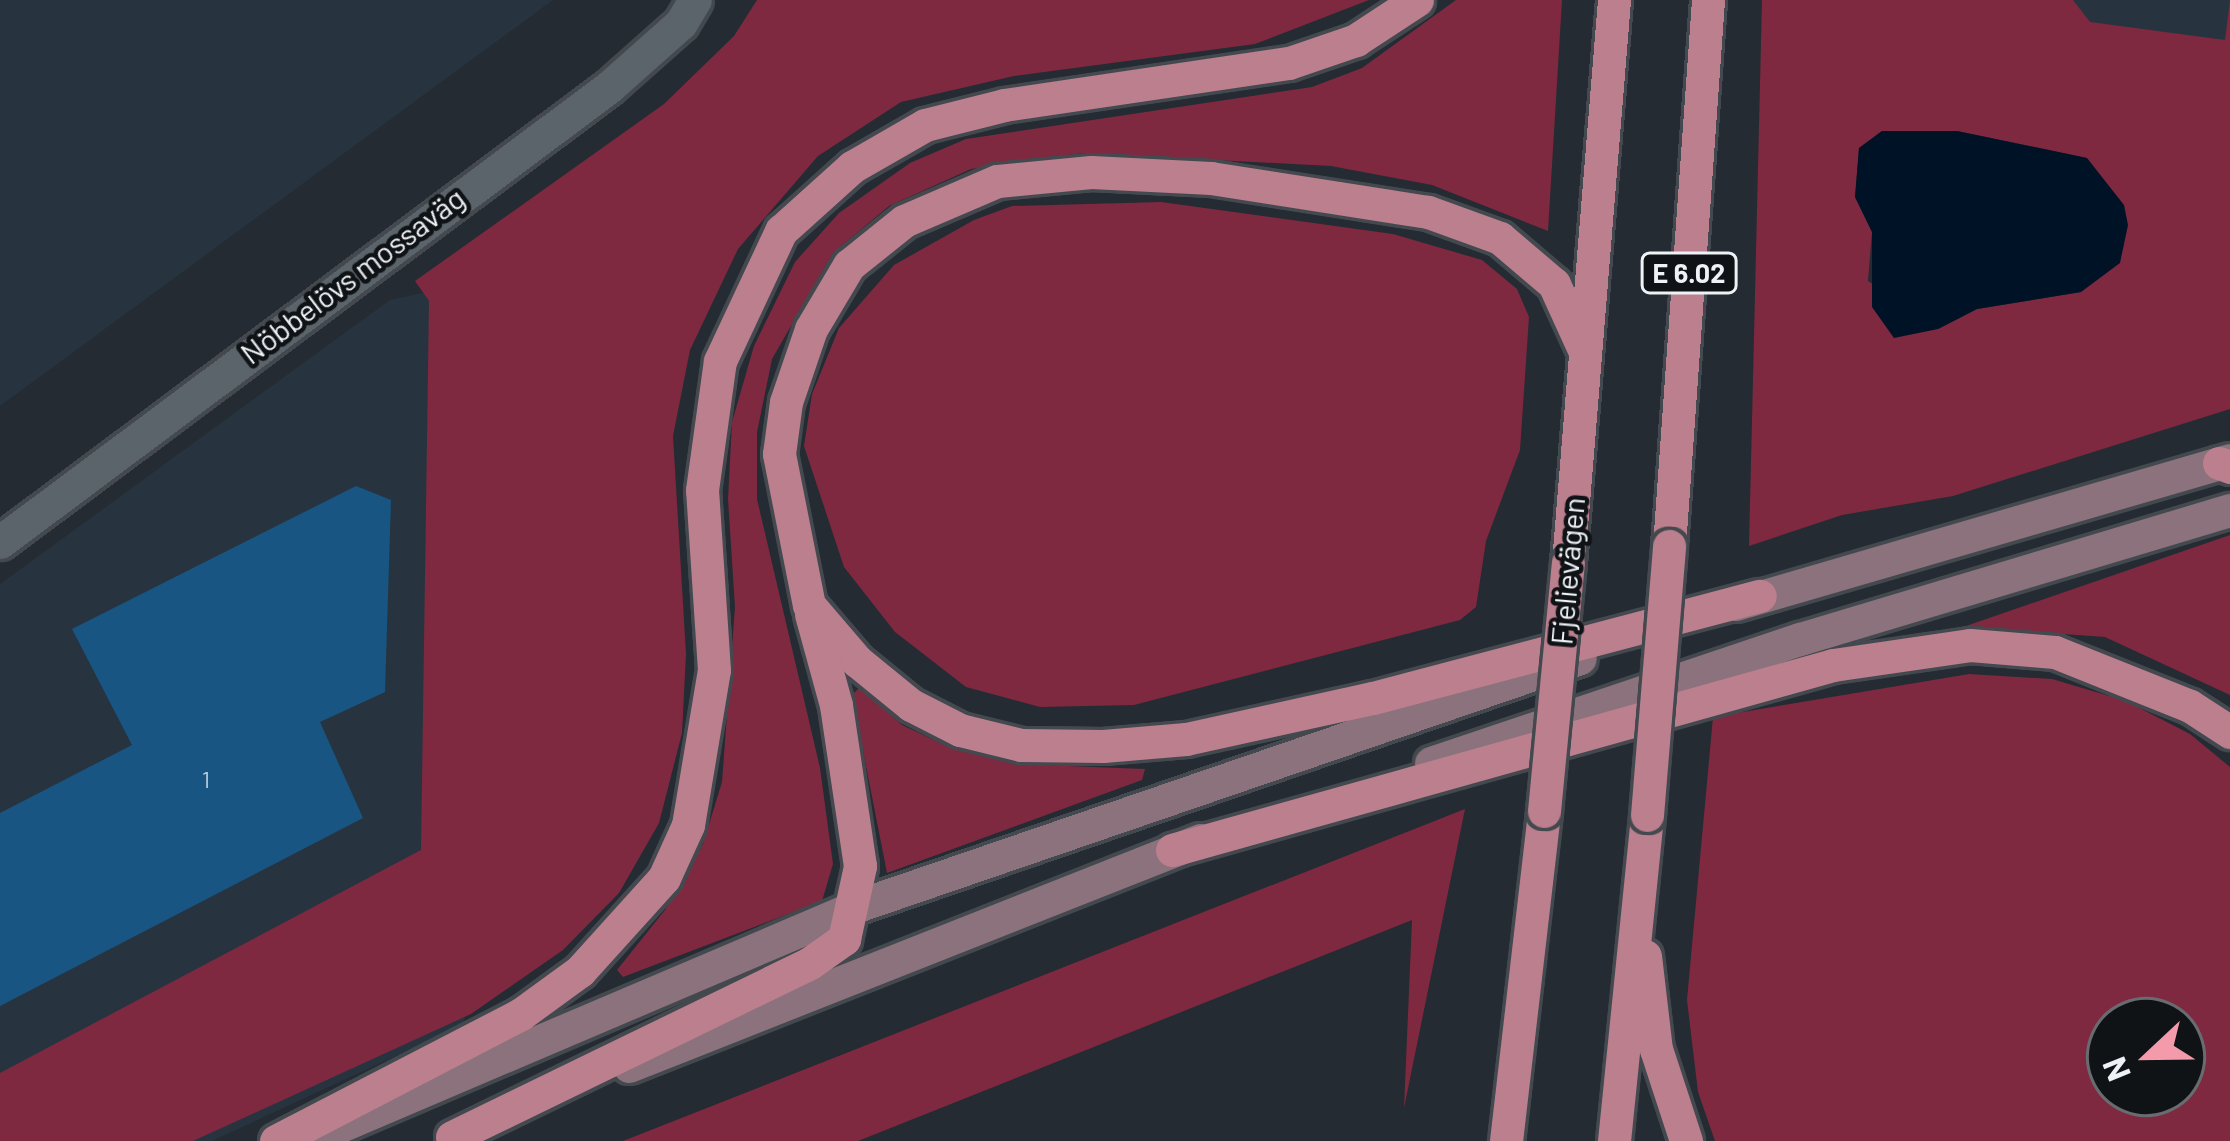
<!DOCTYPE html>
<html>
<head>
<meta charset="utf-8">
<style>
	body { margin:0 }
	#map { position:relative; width:2230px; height:1141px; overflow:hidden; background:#242b32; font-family:Barlow,sans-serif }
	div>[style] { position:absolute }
	.built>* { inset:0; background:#27343f }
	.green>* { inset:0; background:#7e2940 }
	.water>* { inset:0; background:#001326 }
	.building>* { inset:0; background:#185582 }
	.roads { filter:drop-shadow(3px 0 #43494e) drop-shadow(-3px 0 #43494e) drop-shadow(0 3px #43494e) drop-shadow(0 -3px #43494e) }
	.minor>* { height:33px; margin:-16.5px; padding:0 16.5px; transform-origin:16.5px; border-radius:16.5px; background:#5b646b }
	.secondary>* { height:33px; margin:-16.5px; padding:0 16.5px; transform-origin:16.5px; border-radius:16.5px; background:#8b727d }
	.primary>* { height:33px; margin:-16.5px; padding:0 16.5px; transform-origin:16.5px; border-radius:16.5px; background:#bb7f8e }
	.bridges { filter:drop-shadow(3px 0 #43494e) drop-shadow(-3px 0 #43494e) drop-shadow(0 3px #43494e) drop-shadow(0 -3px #43494e) }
	.primary-bridge>* { height:33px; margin:-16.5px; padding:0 16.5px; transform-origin:16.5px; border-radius:16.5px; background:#bb7f8e }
	span { translate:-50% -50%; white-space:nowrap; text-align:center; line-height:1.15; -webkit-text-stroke:9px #101316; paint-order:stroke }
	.number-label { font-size:24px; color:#b8cbda }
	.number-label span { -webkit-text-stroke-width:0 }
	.shield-label span { padding:3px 9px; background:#101316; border:3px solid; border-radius:9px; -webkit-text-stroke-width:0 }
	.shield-label { font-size:27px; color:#edf2f7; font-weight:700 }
	.street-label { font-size:30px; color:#edf2f7 }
	.north { position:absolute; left:2086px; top:997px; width:120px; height:120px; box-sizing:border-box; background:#101316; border:3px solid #686c70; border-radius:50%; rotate:248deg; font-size:33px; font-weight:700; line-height:48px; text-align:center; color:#edf2f7 }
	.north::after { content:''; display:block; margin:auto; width:42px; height:54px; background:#f39aab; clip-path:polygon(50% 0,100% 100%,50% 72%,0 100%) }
</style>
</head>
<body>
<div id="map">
	<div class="built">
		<div style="clip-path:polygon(0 0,553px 0,0 406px)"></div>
		<div style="clip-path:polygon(1968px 0,2230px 0,2230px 172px)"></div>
		<div style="clip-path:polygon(477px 281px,491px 891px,463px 1025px,212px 1141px,0 1141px,0 584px,390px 300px)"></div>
	</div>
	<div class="green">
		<div style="clip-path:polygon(757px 0,1369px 0,1255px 44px,1014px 76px,901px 102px,818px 156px,738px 249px,690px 350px,673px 436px,686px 654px,682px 733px,659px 823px,619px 893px,563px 950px,471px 1014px,193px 1141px,0 1141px,0 1073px,421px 850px,429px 301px,415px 281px,664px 104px,734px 36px)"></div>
		<div style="clip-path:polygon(1456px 0,1562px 0,1548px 231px,1432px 185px,1331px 166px,1083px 153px,971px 169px,889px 206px,833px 253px,772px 359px,757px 432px,757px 499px,820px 768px,833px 864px,822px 901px,623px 977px,617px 970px,665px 910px,703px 844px,722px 782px,735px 607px,728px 499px,732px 422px,754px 346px,795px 262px,839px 213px,910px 163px,966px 139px,1312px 87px,1362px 68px)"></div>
		<div style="clip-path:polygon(evenodd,1762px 0,2073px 0,2090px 22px,2225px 40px,2230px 0,2230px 409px,1953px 496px,1842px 515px,1749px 546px,1762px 0,1882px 131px,1957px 131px,2087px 158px,2081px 292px,1977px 309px,1938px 329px,1868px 281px,1872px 232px,1855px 197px,1859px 148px,1882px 131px)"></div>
		<div style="clip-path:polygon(1161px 202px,1393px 234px,1482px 260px,1517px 289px,1529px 317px,1520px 450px,1486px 541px,1476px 607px,1460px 620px,1134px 705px,1040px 707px,966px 687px,895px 632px,844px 567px,804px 446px,812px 394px,839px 328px,894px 265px,974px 220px,1012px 206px)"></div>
		<div style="clip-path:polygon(2230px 535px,2230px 695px,2105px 637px,1963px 627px)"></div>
		<div style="clip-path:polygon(evenodd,1969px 674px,2052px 679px,2126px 701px,2190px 734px,2230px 767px,2230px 1141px,1715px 1141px,1698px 1092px,1687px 1000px,1713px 717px,1969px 674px,2110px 1021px,2182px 1021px,2182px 1093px,2110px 1093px,2110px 1021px)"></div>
		<div style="clip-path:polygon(860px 687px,902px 725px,949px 747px,1014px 764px,1145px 769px,1142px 780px,887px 873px,852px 695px)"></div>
		<div style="clip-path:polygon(1465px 809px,1404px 1108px,1412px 920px,858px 1141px,623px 1141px)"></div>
	</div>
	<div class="water">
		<div style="clip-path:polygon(1882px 131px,1957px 131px,2087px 158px,2124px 205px,2128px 225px,2120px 263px,2081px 292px,1977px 309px,1938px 329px,1894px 338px,1872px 307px,1872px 232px,1855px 197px,1859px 148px)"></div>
	</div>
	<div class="building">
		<div style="clip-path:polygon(356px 486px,391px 500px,385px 692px,320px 722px,363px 818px,0 1006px,0 813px,132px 745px,72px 629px)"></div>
	</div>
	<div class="roads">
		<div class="minor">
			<div style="left:0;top:542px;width:760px;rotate:-36.76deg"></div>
			<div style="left:609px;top:87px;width:96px;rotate:-41.6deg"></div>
			<div style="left:681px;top:23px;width:27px;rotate:-59deg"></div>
		</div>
		<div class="secondary">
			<div style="left:1736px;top:604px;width:515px;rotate:-16.25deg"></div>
			<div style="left:1431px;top:763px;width:389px;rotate:-18.6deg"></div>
			<div style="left:1800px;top:639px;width:449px;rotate:-16.7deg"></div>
			<div style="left:629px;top:1066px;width:614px;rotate:-21.59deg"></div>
			<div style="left:305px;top:1141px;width:600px;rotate:-23.06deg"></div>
			<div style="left:857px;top:906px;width:764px;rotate:-18.93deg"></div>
		</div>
		<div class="primary">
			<div style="left:1585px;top:352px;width:75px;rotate:-114.5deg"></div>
			<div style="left:1554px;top:284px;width:71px;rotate:-139.6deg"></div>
			<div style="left:1500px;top:238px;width:77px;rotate:-160.1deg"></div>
			<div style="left:1428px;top:212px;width:220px;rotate:-171.1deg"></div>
			<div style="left:1211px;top:178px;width:120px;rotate:-177.1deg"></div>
			<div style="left:1091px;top:172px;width:94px;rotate:174.5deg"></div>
			<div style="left:997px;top:181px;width:101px;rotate:156.7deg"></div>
			<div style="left:904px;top:221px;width:70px;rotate:141.3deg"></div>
			<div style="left:849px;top:265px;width:74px;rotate:120.7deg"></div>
			<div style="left:811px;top:329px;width:77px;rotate:108.9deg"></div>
			<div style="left:786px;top:402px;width:52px;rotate:97.7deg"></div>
			<div style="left:779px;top:454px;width:154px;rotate:78.8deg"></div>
			<div style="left:809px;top:605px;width:74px;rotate:49.4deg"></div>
			<div style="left:857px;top:661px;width:70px;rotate:39.2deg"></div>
			<div style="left:911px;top:705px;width:55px;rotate:27deg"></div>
			<div style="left:960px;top:730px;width:63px;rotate:13.8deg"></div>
			<div style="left:1021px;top:745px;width:82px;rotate:0.7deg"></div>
			<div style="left:1103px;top:746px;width:83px;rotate:-4.8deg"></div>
			<div style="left:1186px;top:739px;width:191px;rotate:-12.4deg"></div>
			<div style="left:1373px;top:698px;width:400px;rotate:-14.8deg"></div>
			<div style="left:2219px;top:463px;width:12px;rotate:20deg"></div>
			<div style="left:1669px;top:546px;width:547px;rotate:-85.91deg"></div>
			<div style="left:1568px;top:563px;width:565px;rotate:-85.33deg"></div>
			<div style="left:1172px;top:850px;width:686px;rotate:-15.64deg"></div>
			<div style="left:1833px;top:665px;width:138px;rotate:-8.3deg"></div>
			<div style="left:1970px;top:645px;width:85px;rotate:4.7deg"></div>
			<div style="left:2055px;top:652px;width:145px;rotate:21.8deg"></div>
			<div style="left:2190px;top:706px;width:48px;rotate:33deg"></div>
			<div style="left:1645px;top:956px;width:94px;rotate:83.3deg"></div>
			<div style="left:1656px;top:1049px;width:97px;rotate:71.9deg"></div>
			<div style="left:452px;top:1137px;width:398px;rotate:-25.9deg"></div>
			<div style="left:810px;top:963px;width:42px;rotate:-35.2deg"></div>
			<div style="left:844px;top:939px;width:75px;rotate:-77.6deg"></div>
			<div style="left:860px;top:866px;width:163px;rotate:-98.5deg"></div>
			<div style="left:836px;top:705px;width:94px;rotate:-105.4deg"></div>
			<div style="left:276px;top:1141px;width:276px;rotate:-27.4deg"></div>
			<div style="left:521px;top:1014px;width:73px;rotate:-36.1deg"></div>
			<div style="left:580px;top:971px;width:125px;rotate:-47.9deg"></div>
			<div style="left:664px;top:878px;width:58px;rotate:-65.6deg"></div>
			<div style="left:688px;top:825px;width:157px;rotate:-80.5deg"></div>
			<div style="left:714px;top:670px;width:180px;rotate:-93.8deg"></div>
			<div style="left:702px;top:490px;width:130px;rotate:-82.1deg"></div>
			<div style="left:720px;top:361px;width:144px;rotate:-64.9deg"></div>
			<div style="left:781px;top:231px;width:96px;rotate:-42deg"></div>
			<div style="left:852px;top:167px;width:84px;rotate:-29.9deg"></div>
			<div style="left:925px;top:125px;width:81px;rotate:-14.2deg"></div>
			<div style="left:1004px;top:105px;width:288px;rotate:-8.4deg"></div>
			<div style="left:1289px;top:63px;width:71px;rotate:-18.9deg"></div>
			<div style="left:1356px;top:40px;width:73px;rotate:-33.3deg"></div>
			<div style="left:1506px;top:1141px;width:332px;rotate:-83.4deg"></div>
			<div style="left:1614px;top:1141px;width:328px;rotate:-84.2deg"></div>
		</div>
	</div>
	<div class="bridges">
		<div class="primary-bridge">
			<div style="left:1544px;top:811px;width:249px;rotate:-84.5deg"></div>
			<div style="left:1647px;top:815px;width:270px;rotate:-85.3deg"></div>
		</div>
	</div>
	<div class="number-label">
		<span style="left:206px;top:779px">1</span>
	</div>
	<div class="shield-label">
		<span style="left:1689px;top:273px">E 6.02</span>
	</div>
	<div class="street-label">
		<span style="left:352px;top:275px;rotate:-37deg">Nöbbelövs mossaväg</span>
		<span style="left:1567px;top:571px;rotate:-85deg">Fjelievägen</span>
	</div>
	<div class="north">N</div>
</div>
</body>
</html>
